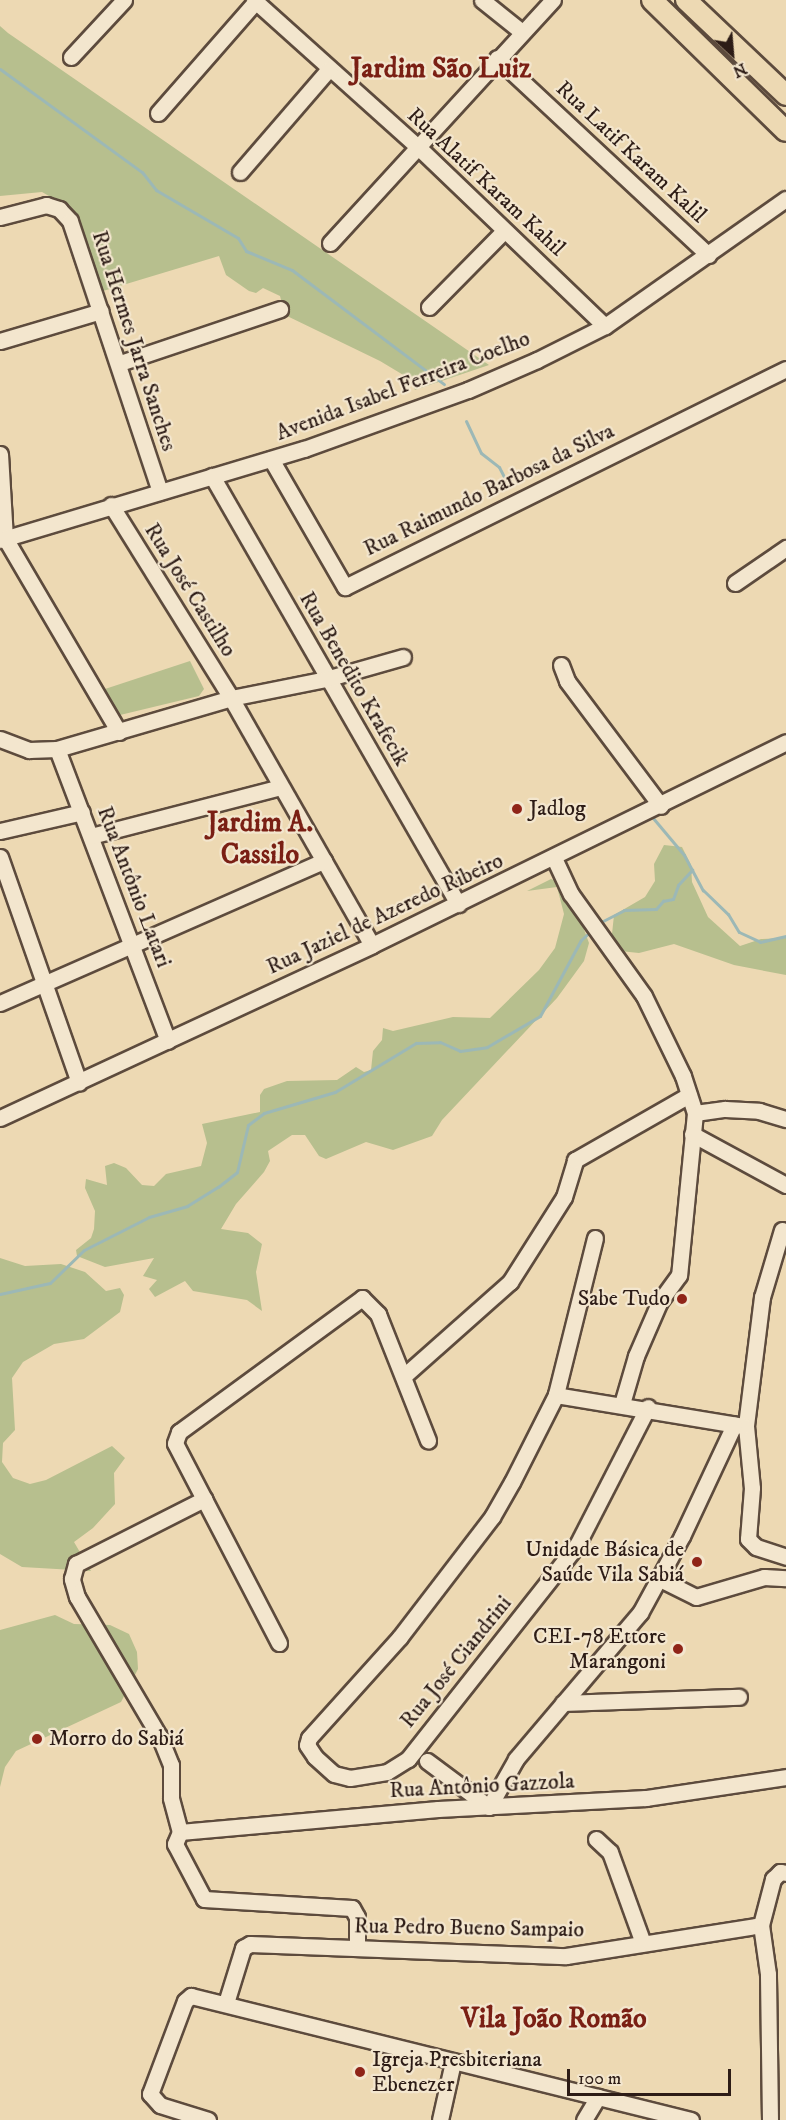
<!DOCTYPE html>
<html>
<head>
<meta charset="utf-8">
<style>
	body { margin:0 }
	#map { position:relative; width:786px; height:2120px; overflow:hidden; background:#edd9b3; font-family:"IM FELL DW Pica",serif }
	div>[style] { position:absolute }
	.green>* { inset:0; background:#b7bf8e }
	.stream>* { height:3px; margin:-1.5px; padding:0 1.5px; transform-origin:1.5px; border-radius:1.5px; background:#9cb8b6 }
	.roads { filter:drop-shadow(2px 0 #5d4b3d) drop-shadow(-2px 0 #5d4b3d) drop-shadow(0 2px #5d4b3d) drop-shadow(0 -2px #5d4b3d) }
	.minor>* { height:15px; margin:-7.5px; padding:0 7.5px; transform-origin:7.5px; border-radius:7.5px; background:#f3e6ce }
	.major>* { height:20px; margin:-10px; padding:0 10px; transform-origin:10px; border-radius:10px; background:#edd9b3 }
	.dots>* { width:16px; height:16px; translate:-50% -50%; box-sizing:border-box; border:3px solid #f3e6ce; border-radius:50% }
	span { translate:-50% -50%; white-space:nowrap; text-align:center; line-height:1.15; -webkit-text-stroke:4.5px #f3e6ce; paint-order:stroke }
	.street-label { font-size:22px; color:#2d1c16 }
	.poi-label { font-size:22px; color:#2d1c16 }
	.left { translate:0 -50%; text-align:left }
	.right { translate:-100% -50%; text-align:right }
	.district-label { font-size:28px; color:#7a1f14; font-weight:700 }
	.north { position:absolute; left:702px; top:24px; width:60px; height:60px; -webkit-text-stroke:4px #f3e6ce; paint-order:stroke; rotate:154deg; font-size:16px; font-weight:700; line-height:24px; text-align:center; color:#2d1c16 }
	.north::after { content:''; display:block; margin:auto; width:21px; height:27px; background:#2d1c16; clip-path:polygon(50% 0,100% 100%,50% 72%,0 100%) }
	.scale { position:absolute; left:567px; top:2069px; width:164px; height:27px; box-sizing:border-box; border:3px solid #2d1c16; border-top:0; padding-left:8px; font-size:18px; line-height:21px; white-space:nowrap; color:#2d1c16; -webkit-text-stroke:4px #f3e6ce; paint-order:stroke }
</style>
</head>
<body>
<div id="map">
	<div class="green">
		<div style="clip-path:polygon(0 26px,8px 33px,489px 365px,415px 390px,410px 379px,380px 361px,285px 315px,280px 296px,263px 288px,256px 293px,249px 291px,226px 275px,219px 256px,103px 291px,78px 218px,70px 208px,42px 192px,0 196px)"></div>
		<div style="clip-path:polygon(190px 661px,204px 689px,199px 696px,120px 715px,105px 689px)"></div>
		<div style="clip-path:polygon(664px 845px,682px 847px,691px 865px,692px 882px,708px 917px,740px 946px,761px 939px,786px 938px,786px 975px,734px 965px,674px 944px,639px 953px,620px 951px,612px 934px,614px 915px,645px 897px,655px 881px,654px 864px)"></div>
		<div style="clip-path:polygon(551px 879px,558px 882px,579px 916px,589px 943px,584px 961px,557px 998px,442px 1120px,432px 1136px,393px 1150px,366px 1142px,326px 1159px,319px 1156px,305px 1135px,292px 1135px,268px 1151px,270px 1161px,264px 1172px,236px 1204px,221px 1229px,248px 1233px,262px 1244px,256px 1272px,262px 1311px,247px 1300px,193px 1291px,185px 1281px,155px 1297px,149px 1289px,157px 1280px,143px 1276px,154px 1258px,105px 1267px,77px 1256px,76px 1250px,91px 1238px,94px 1229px,95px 1211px,85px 1188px,86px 1179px,107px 1185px,105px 1166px,114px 1163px,126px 1168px,142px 1185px,154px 1186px,166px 1174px,201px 1166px,207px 1143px,202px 1124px,260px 1112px,260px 1095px,264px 1089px,287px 1081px,337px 1080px,356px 1067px,364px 1072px,371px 1070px,373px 1051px,382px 1040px,383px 1028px,393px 1031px,453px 1017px,490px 1018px,539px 970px,555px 948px,564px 914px,557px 887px,527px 891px)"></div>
		<div style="clip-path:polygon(0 1258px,25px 1266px,61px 1264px,85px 1272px,106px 1291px,120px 1288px,124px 1295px,120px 1312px,84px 1339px,54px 1344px,23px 1362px,12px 1378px,15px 1430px,3px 1443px,2px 1462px,13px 1478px,30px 1484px,46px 1480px,112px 1446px,125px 1458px,114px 1473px,115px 1504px,93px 1528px,74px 1542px,91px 1571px,22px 1567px,0 1554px)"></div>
		<div style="clip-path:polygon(55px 1615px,74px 1624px,110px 1625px,129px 1634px,137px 1652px,138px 1669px,121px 1702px,16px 1751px,5px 1767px,0 1787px,0 1630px)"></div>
	</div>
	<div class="stream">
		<div style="left:0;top:69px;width:175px;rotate:36deg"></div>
		<div style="left:142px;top:172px;width:23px;rotate:52deg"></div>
		<div style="left:156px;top:190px;width:95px;rotate:30.3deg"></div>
		<div style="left:238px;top:238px;width:15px;rotate:58deg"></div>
		<div style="left:246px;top:251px;width:50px;rotate:22.4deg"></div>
		<div style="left:292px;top:270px;width:190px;rotate:36.9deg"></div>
		<div style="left:466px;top:421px;width:35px;rotate:65deg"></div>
		<div style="left:481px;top:453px;width:23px;rotate:38deg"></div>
		<div style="left:499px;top:467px;width:16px;rotate:63deg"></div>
		<div style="left:653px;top:818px;width:48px;rotate:50deg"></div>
		<div style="left:684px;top:855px;width:40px;rotate:62deg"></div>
		<div style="left:703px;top:890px;width:35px;rotate:44deg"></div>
		<div style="left:728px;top:914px;width:21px;rotate:59deg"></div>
		<div style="left:739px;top:932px;width:23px;rotate:25deg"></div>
		<div style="left:760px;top:942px;width:27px;rotate:-13deg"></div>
		<div style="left:599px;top:923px;width:28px;rotate:-27deg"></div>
		<div style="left:624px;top:910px;width:32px;rotate:-2deg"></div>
		<div style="left:656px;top:909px;width:11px;rotate:-49deg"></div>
		<div style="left:663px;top:901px;width:10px;rotate:-11deg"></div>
		<div style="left:673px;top:899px;width:15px;rotate:-70deg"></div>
		<div style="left:678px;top:885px;width:21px;rotate:-47deg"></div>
		<div style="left:0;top:1294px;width:51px;rotate:-12.4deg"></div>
		<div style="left:50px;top:1283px;width:47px;rotate:-44.1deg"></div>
		<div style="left:84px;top:1250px;width:73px;rotate:-26.9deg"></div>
		<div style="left:149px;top:1217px;width:40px;rotate:-16deg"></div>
		<div style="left:187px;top:1206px;width:36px;rotate:-32deg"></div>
		<div style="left:218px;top:1187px;width:24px;rotate:-38deg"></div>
		<div style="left:237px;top:1172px;width:48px;rotate:-76.8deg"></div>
		<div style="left:248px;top:1125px;width:20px;rotate:-37deg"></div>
		<div style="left:264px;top:1113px;width:74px;rotate:-16.5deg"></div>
		<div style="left:335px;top:1092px;width:95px;rotate:-31.2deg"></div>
		<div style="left:416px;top:1043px;width:24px;rotate:-2deg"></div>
		<div style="left:440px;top:1042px;width:22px;rotate:24deg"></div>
		<div style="left:460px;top:1051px;width:27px;rotate:-8deg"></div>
		<div style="left:487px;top:1047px;width:61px;rotate:-30.3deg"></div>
		<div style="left:540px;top:1016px;width:86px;rotate:-61.7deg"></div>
		<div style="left:581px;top:940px;width:15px;rotate:-42deg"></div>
	</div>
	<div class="roads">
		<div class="minor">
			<div style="left:254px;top:0;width:219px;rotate:41.9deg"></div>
			<div style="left:417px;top:146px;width:260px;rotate:43.8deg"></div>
			<div style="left:482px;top:0;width:51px;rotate:38.7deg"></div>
			<div style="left:71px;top:57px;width:78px;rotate:-47.1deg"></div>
			<div style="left:497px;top:58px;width:289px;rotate:43deg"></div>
			<div style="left:158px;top:113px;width:149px;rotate:-48.8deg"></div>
			<div style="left:240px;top:172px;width:136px;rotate:-49.2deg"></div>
			<div style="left:0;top:217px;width:48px;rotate:-14.6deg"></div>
			<div style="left:46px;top:205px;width:14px;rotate:17deg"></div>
			<div style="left:59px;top:209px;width:16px;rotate:47deg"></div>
			<div style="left:70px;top:221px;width:285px;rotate:71.6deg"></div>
			<div style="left:330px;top:243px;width:330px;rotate:-47.5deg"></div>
			<div style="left:429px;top:307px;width:107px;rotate:-45.4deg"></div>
			<div style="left:0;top:341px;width:105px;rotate:-16.5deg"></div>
			<div style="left:120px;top:363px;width:169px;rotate:-18.6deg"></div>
			<div style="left:0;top:454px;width:84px;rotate:86.6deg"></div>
			<div style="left:5px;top:538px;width:225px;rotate:59.6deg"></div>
			<div style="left:271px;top:459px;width:148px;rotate:60deg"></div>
			<div style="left:345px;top:587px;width:492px;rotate:-26.3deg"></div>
			<div style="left:212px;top:476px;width:494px;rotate:60.1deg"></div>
			<div style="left:111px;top:505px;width:227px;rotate:58.1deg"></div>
			<div style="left:231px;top:698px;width:284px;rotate:60.3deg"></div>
			<div style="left:0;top:540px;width:317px;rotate:-16.7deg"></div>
			<div style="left:304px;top:449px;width:174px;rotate:-19.8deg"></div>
			<div style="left:468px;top:390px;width:75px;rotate:-23.5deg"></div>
			<div style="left:537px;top:360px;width:76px;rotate:-26.6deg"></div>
			<div style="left:605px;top:326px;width:221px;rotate:-35.1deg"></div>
			<div style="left:735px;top:583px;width:62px;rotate:-34.5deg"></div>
			<div style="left:561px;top:665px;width:17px;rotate:69deg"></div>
			<div style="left:567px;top:681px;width:156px;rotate:53.1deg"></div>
			<div style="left:0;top:739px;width:31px;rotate:21deg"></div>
			<div style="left:29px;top:750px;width:28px;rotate:-2deg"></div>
			<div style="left:57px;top:749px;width:181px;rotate:-16.3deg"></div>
			<div style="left:231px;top:698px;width:97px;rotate:-11.3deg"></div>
			<div style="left:326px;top:679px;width:80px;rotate:-15.9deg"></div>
			<div style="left:57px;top:749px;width:312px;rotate:69.2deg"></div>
			<div style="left:0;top:831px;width:84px;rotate:-13deg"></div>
			<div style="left:91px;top:836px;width:195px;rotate:-14.5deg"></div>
			<div style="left:0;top:857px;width:239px;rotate:70.7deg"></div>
			<div style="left:554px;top:858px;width:40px;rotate:65deg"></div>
			<div style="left:571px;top:894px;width:125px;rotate:54.4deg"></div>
			<div style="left:644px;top:996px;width:89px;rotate:64deg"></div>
			<div style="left:683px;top:1076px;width:39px;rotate:72deg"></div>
			<div style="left:695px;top:1113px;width:163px;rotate:95.6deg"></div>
			<div style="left:679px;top:1275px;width:34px;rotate:126deg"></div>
			<div style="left:659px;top:1303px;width:58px;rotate:113.5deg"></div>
			<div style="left:636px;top:1356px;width:50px;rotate:106.3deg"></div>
			<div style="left:0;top:1003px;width:354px;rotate:-23.7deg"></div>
			<div style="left:695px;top:1113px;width:30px;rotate:-8deg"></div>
			<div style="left:725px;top:1109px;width:34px;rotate:3deg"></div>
			<div style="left:759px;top:1111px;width:28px;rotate:17deg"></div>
			<div style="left:0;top:1118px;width:410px;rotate:-24.9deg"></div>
			<div style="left:372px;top:945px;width:461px;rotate:-26.1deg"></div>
			<div style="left:692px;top:1134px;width:107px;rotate:28.5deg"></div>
			<div style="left:782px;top:1230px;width:70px;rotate:106.6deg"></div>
			<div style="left:762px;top:1297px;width:130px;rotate:97.1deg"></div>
			<div style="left:746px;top:1426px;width:62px;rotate:84.5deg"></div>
			<div style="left:752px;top:1488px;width:51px;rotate:94.5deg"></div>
			<div style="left:748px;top:1539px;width:11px;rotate:45deg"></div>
			<div style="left:756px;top:1547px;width:32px;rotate:18deg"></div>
			<div style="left:595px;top:1238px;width:162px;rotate:104deg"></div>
			<div style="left:556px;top:1395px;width:97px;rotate:116.8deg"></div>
			<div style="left:512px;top:1482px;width:40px;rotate:119.7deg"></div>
			<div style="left:492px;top:1517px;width:151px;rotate:127.5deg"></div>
			<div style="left:400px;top:1637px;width:136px;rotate:132deg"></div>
			<div style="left:309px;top:1738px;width:7px;rotate:106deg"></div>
			<div style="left:307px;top:1745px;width:14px;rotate:56deg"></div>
			<div style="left:315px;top:1757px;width:25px;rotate:42deg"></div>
			<div style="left:334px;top:1774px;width:16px;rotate:14deg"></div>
			<div style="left:350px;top:1778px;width:37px;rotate:-9deg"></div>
			<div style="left:387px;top:1772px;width:25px;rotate:-32deg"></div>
			<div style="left:408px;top:1759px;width:273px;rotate:-51.7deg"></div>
			<div style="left:577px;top:1545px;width:155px;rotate:-62.8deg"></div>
			<div style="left:404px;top:1376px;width:142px;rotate:-41.6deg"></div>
			<div style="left:510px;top:1282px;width:101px;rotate:-57.6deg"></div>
			<div style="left:564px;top:1197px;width:39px;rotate:-73deg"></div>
			<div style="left:575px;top:1160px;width:131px;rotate:-29.7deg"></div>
			<div style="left:556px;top:1395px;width:190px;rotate:9.4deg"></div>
			<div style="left:660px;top:1579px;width:40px;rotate:26.6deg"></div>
			<div style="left:696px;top:1597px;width:71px;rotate:-16.4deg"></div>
			<div style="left:764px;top:1577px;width:22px;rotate:3deg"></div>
			<div style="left:279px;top:1643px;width:225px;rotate:-117.5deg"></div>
			<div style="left:175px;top:1443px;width:12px;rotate:-70deg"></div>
			<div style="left:179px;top:1432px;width:227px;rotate:-36.2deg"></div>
			<div style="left:362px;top:1298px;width:23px;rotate:45deg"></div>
			<div style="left:378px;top:1314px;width:136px;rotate:68.4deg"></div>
			<div style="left:563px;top:1703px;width:176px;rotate:-2deg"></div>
			<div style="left:427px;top:1761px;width:77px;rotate:36.6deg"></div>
			<div style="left:489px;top:1807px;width:55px;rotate:-60.6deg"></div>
			<div style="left:516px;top:1759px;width:192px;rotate:-49.7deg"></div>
			<div style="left:640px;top:1613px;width:88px;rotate:-61.4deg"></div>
			<div style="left:682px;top:1536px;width:123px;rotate:-64.9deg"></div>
			<div style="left:180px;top:1832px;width:259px;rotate:-5.1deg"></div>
			<div style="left:438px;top:1809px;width:208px;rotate:-3deg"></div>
			<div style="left:646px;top:1798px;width:142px;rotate:-8.5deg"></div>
			<div style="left:180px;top:1832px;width:35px;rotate:-105deg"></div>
			<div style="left:171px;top:1798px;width:33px;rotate:-90deg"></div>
			<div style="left:171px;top:1765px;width:31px;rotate:-112deg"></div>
			<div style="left:159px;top:1736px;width:161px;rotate:-120.5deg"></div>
			<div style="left:77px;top:1597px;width:19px;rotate:-106deg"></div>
			<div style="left:72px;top:1579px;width:16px;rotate:-75deg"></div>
			<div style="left:76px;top:1564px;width:144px;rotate:-26.9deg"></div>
			<div style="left:180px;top:1832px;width:13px;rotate:113deg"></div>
			<div style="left:175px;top:1844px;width:62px;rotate:62.2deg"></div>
			<div style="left:204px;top:1899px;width:148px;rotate:3.5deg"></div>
			<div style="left:352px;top:1908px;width:10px;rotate:61deg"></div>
			<div style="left:357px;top:1917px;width:31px;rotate:90deg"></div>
			<div style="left:596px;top:1839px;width:19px;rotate:43deg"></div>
			<div style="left:610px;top:1852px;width:97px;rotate:70.1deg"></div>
			<div style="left:226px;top:2003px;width:58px;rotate:-72.8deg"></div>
			<div style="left:243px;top:1948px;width:8px;rotate:-30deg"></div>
			<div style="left:250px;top:1944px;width:316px;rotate:2.2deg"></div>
			<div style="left:566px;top:1956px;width:197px;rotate:-9deg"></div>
			<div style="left:208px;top:2120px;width:50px;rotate:-162.6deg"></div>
			<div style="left:160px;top:2105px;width:15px;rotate:-132deg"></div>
			<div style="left:150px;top:2094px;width:99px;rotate:-69.4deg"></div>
			<div style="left:185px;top:2001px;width:8px;rotate:-40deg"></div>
			<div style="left:191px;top:1996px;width:515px;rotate:13.93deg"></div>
			<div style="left:440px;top:2120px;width:59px;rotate:-77.4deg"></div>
			<div style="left:584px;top:2120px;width:27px;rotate:-59deg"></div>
			<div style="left:770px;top:2120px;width:146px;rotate:-90.8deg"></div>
			<div style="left:768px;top:1974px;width:49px;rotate:-98.1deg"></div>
			<div style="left:761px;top:1925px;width:48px;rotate:-75.4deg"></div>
			<div style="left:773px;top:1879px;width:10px;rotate:-45deg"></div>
			<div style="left:780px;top:1872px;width:6px;rotate:9deg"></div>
		</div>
		<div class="major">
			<div style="left:652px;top:0;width:187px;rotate:44.4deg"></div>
			<div style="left:686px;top:0;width:138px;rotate:43.5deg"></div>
		</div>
	</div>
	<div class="dots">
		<div style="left:517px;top:809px;background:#8f2418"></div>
		<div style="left:682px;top:1299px;background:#8f2418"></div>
		<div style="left:697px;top:1562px;background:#8f2418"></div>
		<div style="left:678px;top:1649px;background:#8f2418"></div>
		<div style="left:37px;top:1739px;background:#8f2418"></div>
		<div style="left:360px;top:2072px;background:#8f2418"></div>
	</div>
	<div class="street-label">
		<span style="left:631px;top:152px;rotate:43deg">Rua Latif Karam Kalil</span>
		<span style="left:486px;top:182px;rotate:43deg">Rua Alatif Karam Kahil</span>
		<span style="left:134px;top:341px;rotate:72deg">Rua Hermes Jarra Sanches</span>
		<span style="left:403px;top:386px;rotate:-21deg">Avenida Isabel Ferreira Coelho</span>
		<span style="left:489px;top:490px;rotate:-26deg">Rua Raimundo Barbosa da Silva</span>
		<span style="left:190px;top:590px;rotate:58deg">Rua José Castilho</span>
		<span style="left:354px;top:679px;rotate:60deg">Rua Benedito Krafecik</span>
		<span style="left:134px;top:887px;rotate:69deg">Rua Antônio Latari</span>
		<span style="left:385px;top:914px;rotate:-25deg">Rua Jaziel de Azeredo Ribeiro</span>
		<span style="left:456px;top:1662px;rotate:-51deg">Rua José Ciandrini</span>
		<span style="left:482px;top:1786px;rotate:-3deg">Rua Antônio Gazzola</span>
		<span style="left:469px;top:1928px;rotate:1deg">Rua Pedro Bueno Sampaio</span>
	</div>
	<div class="poi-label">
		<span class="left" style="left:529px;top:809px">Jadlog</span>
		<span class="right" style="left:670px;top:1299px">Sabe Tudo</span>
		<span class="right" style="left:684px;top:1562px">Unidade Básica de<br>Saúde Vila Sabiá</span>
		<span class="right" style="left:666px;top:1649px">CEI-78 Ettore<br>Marangoni</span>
		<span class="left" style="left:49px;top:1739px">Morro do Sabiá</span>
		<span class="left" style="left:372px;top:2072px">Igreja Presbiteriana<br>Ebenezer</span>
	</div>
	<div class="district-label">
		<span style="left:441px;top:69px">Jardim São Luiz</span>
		<span style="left:260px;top:839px">Jardim A.<br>Cassilo</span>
		<span style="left:554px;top:2019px">Vila João Romão</span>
	</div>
	<div class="north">N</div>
	<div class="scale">100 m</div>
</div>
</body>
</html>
